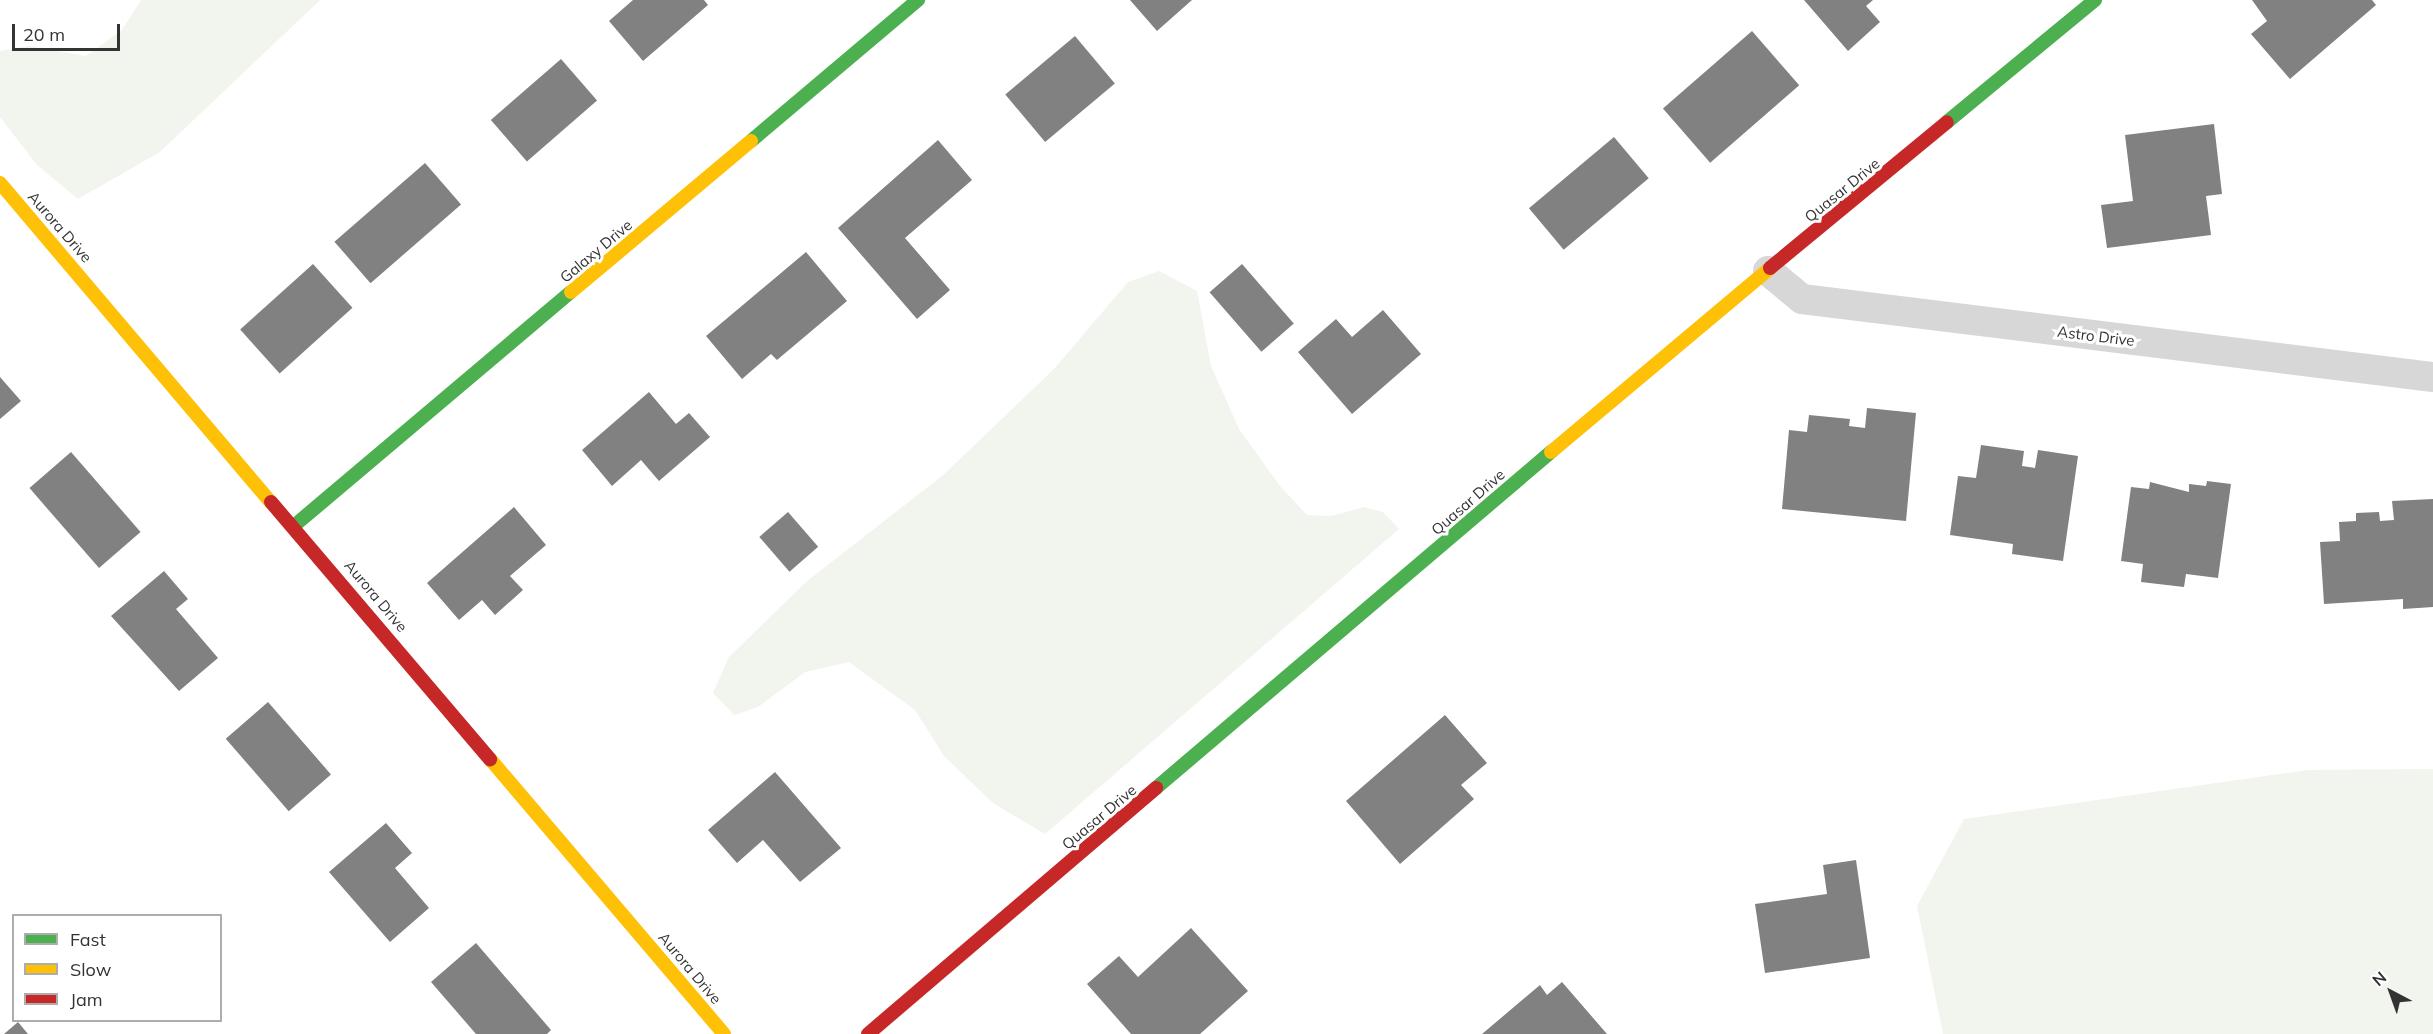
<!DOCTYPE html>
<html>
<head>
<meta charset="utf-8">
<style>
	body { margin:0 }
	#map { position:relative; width:2433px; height:1034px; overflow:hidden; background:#fff; font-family:Mulish,sans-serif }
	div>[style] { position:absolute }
	.green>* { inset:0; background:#f1f5ed }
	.building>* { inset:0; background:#818181; transform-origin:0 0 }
	.street>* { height:30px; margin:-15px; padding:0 15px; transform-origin:15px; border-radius:15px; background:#d7d7d7 }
	.fast>* { height:14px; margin:-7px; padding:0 7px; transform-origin:7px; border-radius:7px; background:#4caf50 }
	.slow>* { height:14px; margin:-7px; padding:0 7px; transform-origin:7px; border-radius:7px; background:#ffc107 }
	.jam>* { height:14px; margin:-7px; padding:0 7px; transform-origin:7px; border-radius:7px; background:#c62828 }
	span { translate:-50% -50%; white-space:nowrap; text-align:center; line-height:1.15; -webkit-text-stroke:6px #fff; paint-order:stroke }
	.street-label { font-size:15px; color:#333 }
	.legend { position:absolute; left:12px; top:914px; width:210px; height:108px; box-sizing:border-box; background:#fff; border:2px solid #adadad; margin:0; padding:8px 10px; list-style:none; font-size:18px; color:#333 }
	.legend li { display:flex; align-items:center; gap:12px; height:30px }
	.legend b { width:30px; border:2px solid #adadad }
	.north { position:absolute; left:2361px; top:962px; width:60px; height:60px; -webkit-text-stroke:4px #fff; paint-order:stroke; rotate:319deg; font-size:16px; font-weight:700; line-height:24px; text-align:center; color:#333 }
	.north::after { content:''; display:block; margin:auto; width:21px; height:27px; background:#333; clip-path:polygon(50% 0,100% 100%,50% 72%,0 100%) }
	.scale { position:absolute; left:12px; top:24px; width:108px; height:27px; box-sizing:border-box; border:3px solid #333; border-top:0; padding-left:8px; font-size:18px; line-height:21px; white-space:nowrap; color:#333; -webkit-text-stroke:4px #fff; paint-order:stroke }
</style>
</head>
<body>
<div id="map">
	<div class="green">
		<div style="clip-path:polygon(141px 0,320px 0,160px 152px,78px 199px,37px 165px,0 117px,0 51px,29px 46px,86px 56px,122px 30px)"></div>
		<div style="clip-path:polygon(1159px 271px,1197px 291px,1211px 366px,1239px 429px,1280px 486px,1307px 515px,1331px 516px,1364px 507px,1383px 512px,1399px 529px,1045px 834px,993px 803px,944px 756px,915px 710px,849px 662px,805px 672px,758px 707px,734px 715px,713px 693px,729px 657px,806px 582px,942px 476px,1054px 369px,1128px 282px)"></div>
		<div style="clip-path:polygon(2433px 769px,2433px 1034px,1943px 1034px,1917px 906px,1964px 819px,2308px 770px)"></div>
	</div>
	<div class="building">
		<div style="clip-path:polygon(633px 0,704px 0,708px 5px,643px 61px,609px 21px)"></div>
		<div style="clip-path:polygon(1130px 0,1192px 0,1157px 31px)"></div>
		<div style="clip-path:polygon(1804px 0,1873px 0,1866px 6px,1880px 22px,1848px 51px)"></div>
		<div style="clip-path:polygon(2252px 0,2372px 0,2376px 5px,2290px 79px,2251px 34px,2267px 21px)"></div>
		<div style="left:1752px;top:31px;width:72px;height:118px;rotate:49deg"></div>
		<div style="left:1075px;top:36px;width:62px;height:91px;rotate:50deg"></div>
		<div style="left:561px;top:59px;width:55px;height:93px;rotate:49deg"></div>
		<div style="clip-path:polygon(2214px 124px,2222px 194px,2206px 196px,2211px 235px,2107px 248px,2101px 205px,2133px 201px,2125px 135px)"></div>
		<div style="left:1614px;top:137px;width:54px;height:111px;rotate:50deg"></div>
		<div style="clip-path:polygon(938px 140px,972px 180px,905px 238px,950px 290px,917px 319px,838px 228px)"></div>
		<div style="left:425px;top:163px;width:55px;height:120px;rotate:49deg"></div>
		<div style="clip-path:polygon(806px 252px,847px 301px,777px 360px,771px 354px,742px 379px,706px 336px)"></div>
		<div style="left:313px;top:264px;width:59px;height:98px;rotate:48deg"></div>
		<div style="left:1242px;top:264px;width:79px;height:43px;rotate:49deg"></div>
		<div style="clip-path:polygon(1383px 310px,1421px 354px,1352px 414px,1298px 352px,1336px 319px,1352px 337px)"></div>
		<div style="clip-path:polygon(0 377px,21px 401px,0 419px)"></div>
		<div style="clip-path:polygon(649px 392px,676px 424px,689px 413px,710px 437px,659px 481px,641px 460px,612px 486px,582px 450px)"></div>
		<div style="clip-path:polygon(1867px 408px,1916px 413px,1906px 521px,1782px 509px,1789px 430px,1807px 432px,1809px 415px,1850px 419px,1849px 426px,1865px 428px)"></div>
		<div style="clip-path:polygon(1981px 445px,2024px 451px,2022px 466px,2035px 468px,2038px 450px,2078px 456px,2063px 561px,2012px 554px,2013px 544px,1950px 535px,1958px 476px,1976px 478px)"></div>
		<div style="left:71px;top:452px;width:106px;height:55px;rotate:49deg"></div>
		<div style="clip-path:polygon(2207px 481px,2231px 484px,2218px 578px,2186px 574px,2184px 587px,2141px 582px,2143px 564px,2121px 561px,2131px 487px,2149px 489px,2150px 482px,2189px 492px,2189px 484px,2206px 486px)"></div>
		<div style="clip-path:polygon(2433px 499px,2433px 607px,2403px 609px,2403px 599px,2324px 604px,2320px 542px,2340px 541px,2339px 522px,2356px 521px,2356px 513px,2379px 512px,2380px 521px,2394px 520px,2392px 501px)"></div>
		<div style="clip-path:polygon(514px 507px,546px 545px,510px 576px,523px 590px,495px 615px,482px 600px,459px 620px,427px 583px)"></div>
		<div style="left:788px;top:512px;width:46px;height:38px;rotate:49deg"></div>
		<div style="clip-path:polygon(164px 571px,188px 599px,176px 609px,218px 658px,179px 691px,111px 616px)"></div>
		<div style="left:268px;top:702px;width:96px;height:56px;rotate:49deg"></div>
		<div style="clip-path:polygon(1445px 715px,1487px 763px,1461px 785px,1474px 799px,1400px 864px,1346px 801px)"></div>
		<div style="clip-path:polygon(775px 772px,841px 848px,800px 882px,763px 840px,737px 863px,708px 830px)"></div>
		<div style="clip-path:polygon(386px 823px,412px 853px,395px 868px,429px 908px,390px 942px,329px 872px)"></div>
		<div style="clip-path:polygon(1856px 860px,1870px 958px,1765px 973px,1755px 904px,1827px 894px,1823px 865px)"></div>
		<div style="clip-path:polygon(1191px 928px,1248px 991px,1200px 1034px,1131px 1034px,1087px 984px,1119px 956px,1138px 977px)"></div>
		<div style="clip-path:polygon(476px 943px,551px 1030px,547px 1034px,476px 1034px,431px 982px)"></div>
		<div style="clip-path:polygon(1562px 982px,1607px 1034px,1482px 1034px,1540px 985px,1547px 995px)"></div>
		<div style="clip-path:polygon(18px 1022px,28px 1034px,4px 1034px)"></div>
	</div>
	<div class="street">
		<div style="left:1768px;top:271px;width:44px;rotate:39.5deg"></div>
		<div style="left:1802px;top:299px;width:636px;rotate:7.05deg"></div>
	</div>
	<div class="fast">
		<div style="left:1947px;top:122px;width:192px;rotate:-39.5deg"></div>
		<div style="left:751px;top:141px;width:219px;rotate:-40.2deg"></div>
		<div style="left:295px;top:525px;width:361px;rotate:-40.2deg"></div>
		<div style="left:1156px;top:788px;width:519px;rotate:-40.39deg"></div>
	</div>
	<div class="slow">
		<div style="left:0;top:183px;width:419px;rotate:49.7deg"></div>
		<div style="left:571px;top:292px;width:235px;rotate:-40deg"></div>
		<div style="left:1551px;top:452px;width:286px;rotate:-40deg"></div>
		<div style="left:490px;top:759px;width:361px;rotate:49.6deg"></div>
	</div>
	<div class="jam">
		<div style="left:1770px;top:268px;width:229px;rotate:-39.5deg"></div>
		<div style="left:271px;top:502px;width:338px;rotate:49.6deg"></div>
		<div style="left:868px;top:1034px;width:379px;rotate:-40.5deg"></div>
	</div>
	<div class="street-label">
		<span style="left:1842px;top:190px;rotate:-39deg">Quasar Drive</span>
		<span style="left:60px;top:227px;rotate:49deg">Aurora Drive</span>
		<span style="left:596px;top:251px;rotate:-40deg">Galaxy Drive</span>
		<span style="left:2096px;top:336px;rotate:7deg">Astro Drive</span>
		<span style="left:1468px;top:502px;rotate:-41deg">Quasar Drive</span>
		<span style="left:376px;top:596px;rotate:50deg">Aurora Drive</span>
		<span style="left:1099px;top:817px;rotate:-40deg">Quasar Drive</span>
		<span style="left:690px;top:968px;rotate:50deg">Aurora Drive</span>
	</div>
	<ul class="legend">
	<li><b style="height:8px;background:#4caf50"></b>Fast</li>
	<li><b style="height:8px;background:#ffc107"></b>Slow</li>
	<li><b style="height:8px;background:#c62828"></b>Jam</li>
	</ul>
	<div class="north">N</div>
	<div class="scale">20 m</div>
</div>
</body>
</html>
